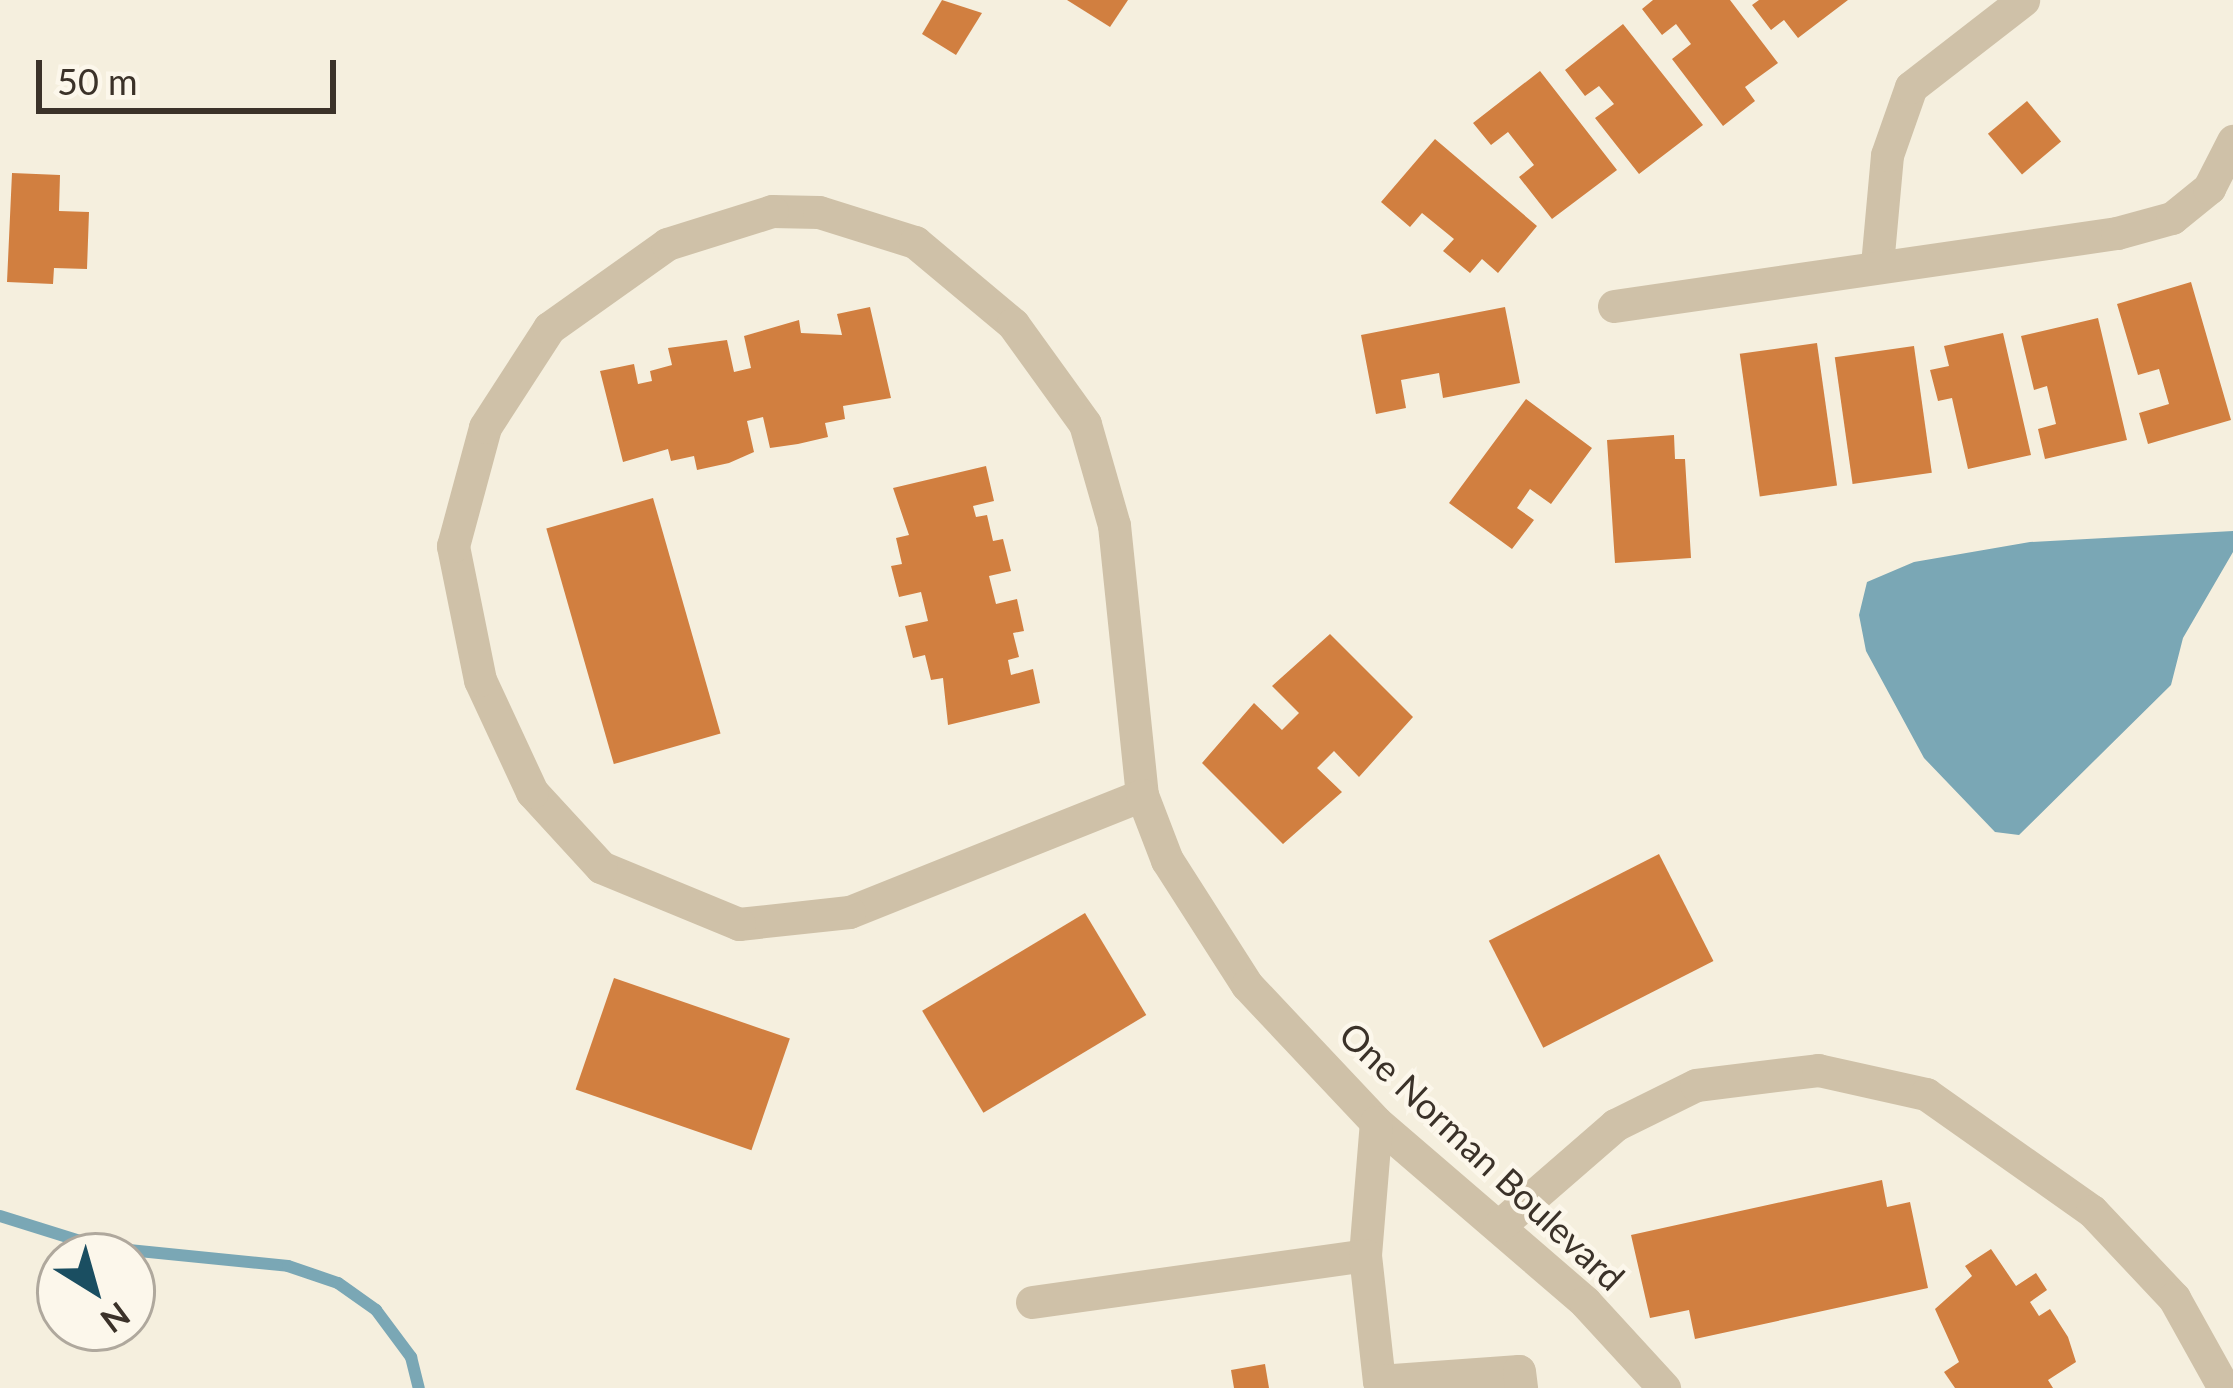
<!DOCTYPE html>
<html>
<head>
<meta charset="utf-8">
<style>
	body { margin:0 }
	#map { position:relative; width:2233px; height:1388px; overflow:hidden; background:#f5efde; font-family:Lato,sans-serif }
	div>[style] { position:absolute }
	.water>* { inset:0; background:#7aa7b5 }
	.stream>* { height:12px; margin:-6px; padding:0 6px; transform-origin:6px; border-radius:6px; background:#7aa7b5 }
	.building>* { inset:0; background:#d17f40; transform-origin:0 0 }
	.minor>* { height:33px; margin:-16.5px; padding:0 16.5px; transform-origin:16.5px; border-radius:16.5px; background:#cfc1a8 }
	span { translate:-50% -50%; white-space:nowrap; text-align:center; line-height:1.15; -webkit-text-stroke:9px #fcf7eb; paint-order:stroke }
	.street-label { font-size:36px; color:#3b3229 }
	.north { position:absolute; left:36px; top:1232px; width:120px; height:120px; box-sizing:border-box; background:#fcf7eb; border:3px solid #afa89d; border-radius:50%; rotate:143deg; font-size:33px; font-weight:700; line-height:48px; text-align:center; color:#3b3229 }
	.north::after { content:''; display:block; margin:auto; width:42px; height:54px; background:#1a4e61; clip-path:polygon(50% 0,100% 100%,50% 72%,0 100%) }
	.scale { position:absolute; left:36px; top:60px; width:300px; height:54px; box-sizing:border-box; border:6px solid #3b3229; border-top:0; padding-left:15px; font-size:36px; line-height:42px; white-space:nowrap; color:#3b3229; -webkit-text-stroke:9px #fcf7eb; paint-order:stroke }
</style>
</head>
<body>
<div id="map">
	<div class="water">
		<div style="clip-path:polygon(2233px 531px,2233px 552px,2183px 638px,2171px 685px,2019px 835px,1995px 832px,1924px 758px,1866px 651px,1859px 615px,1867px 582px,1914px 562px,2030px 542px)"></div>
	</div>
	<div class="stream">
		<div style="left:0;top:1216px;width:104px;rotate:17.4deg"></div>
		<div style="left:99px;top:1247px;width:190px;rotate:5.7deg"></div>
		<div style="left:288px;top:1266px;width:53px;rotate:18.8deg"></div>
		<div style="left:338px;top:1283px;width:47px;rotate:35.4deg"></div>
		<div style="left:376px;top:1310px;width:59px;rotate:53.3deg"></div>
		<div style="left:411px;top:1357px;width:32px;rotate:76deg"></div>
	</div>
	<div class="building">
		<div style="clip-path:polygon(942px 0,982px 13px,956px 55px,922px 34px)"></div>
		<div style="clip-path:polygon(1067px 0,1128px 0,1110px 27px)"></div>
		<div style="clip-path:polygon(1653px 0,1730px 0,1778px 63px,1745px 87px,1755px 101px,1723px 126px,1672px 59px,1691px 44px,1676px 24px,1662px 35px,1642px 9px)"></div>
		<div style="clip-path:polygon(1759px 0,1848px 0,1798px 38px,1784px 20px,1771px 30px,1752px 5px)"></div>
		<div style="clip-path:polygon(1623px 24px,1703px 125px,1639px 174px,1595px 118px,1614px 104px,1599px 86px,1585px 96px,1565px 70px)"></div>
		<div style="clip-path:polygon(1540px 71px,1617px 170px,1552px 219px,1519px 177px,1534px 165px,1508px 132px,1491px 145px,1473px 123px)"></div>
		<div style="left:2027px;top:101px;width:53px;height:51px;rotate:50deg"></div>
		<div style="clip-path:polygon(1435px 139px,1537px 226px,1498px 273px,1482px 259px,1470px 273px,1443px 251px,1454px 239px,1422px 213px,1410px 227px,1381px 202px)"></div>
		<div style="clip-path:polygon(12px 173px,60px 175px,59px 211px,89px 212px,87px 269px,54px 268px,53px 284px,7px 282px)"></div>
		<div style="clip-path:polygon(2191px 282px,2231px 420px,2148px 444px,2139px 413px,2169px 404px,2159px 369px,2138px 375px,2117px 304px)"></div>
		<div style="clip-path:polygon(870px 307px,891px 398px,843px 406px,845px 419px,825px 423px,828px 437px,798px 444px,770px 448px,763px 417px,747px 421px,754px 452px,729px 463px,697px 470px,694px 456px,671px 461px,668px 449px,623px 462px,600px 371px,634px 364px,638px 384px,652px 381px,650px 371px,672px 365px,668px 348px,727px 340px,734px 372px,751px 368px,744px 336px,799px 320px,801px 333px,842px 335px,837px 314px)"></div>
		<div style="clip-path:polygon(1505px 307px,1520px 383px,1443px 398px,1439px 373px,1401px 380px,1406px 408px,1376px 414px,1361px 335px)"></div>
		<div style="clip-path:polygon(2098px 318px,2127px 440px,2045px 459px,2038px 429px,2056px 424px,2047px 386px,2034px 390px,2021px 336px)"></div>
		<div style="clip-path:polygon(2003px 333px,2031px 455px,1968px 469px,1952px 398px,1938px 401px,1930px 370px,1949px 366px,1944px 346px)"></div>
		<div style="left:1817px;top:343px;width:144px;height:78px;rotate:82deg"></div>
		<div style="left:1914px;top:346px;width:128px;height:80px;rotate:82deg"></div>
		<div style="clip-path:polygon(1526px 399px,1592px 448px,1551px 504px,1530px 489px,1517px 508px,1534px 520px,1512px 549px,1449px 503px)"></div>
		<div style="clip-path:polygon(1674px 435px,1675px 459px,1685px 459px,1691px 558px,1615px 563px,1607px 440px)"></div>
		<div style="clip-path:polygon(986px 466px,994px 501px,973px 506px,976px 517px,987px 515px,993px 541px,1003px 539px,1011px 571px,989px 576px,996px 604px,1017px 599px,1024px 631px,1013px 633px,1019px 657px,1008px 660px,1011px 675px,1033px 669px,1040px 703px,948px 725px,943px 678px,931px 680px,925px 655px,913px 658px,905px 626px,928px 621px,921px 592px,899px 597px,891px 566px,902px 564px,896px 538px,909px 535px,893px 488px)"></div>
		<div style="left:653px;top:498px;width:245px;height:111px;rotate:74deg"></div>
		<div style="clip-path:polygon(1330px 634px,1413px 717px,1359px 777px,1334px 751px,1317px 768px,1342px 792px,1283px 844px,1202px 763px,1254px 703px,1282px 730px,1299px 713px,1272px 686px)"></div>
		<div style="left:1659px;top:854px;width:120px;height:191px;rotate:63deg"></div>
		<div style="left:1085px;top:913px;width:119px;height:190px;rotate:59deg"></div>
		<div style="left:614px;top:978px;width:186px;height:118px;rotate:19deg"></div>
		<div style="clip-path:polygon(1882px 1180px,1887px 1207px,1910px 1202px,1928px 1288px,1695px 1339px,1689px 1310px,1650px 1318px,1631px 1235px)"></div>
		<div style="clip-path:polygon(1991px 1249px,2016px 1286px,2036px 1273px,2047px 1290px,2030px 1302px,2039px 1316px,2050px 1309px,2068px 1337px,2076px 1362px,2048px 1380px,2053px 1388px,1955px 1388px,1944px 1372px,1959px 1362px,1935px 1309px,1972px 1276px,1965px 1266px)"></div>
		<div style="clip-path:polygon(1265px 1364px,1269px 1388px,1234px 1388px,1231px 1370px)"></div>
	</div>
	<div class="minor">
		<div style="left:772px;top:211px;width:47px;rotate:1.2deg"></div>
		<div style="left:819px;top:212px;width:101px;rotate:17.4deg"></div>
		<div style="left:915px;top:242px;width:128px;rotate:39.9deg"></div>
		<div style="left:1013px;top:324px;width:123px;rotate:54.2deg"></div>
		<div style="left:1085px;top:424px;width:105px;rotate:74deg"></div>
		<div style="left:1114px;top:525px;width:271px;rotate:84.1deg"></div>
		<div style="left:1142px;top:795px;width:315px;rotate:158.2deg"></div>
		<div style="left:849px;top:912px;width:111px;rotate:173.8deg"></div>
		<div style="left:739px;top:924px;width:149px;rotate:-157.6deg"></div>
		<div style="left:601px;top:867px;width:102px;rotate:-132.6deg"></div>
		<div style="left:532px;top:792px;width:123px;rotate:-114.9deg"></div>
		<div style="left:480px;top:680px;width:137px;rotate:-101.4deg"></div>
		<div style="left:453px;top:546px;width:123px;rotate:-74.9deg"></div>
		<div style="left:485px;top:427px;width:118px;rotate:-57.1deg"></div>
		<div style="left:549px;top:328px;width:145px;rotate:-35.4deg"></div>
		<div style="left:667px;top:244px;width:110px;rotate:-17.4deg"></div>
		<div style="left:1877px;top:265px;width:110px;rotate:-84.8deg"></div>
		<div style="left:1887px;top:155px;width:72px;rotate:-70.6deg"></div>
		<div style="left:1911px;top:87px;width:142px;rotate:-37.8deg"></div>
		<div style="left:1614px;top:306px;width:508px;rotate:-8.26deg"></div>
		<div style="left:2117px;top:233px;width:57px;rotate:-15.3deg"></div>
		<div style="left:2172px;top:218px;width:48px;rotate:-39deg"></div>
		<div style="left:2209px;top:188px;width:53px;rotate:-62.9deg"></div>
		<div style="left:1142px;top:795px;width:70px;rotate:69deg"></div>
		<div style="left:1167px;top:860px;width:148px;rotate:57.4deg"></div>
		<div style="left:1247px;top:985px;width:188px;rotate:46.7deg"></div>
		<div style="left:1376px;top:1122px;width:276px;rotate:40.7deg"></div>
		<div style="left:1585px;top:1302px;width:117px;rotate:47.4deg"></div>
		<div style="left:1499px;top:1226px;width:154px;rotate:-41deg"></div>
		<div style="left:1615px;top:1125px;width:90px;rotate:-26.3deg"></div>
		<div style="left:1696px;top:1085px;width:123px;rotate:-7deg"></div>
		<div style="left:1818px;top:1070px;width:111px;rotate:12.5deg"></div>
		<div style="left:1926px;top:1094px;width:203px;rotate:35.2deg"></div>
		<div style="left:2092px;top:1211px;width:120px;rotate:46.7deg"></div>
		<div style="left:2174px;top:1298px;width:103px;rotate:60.9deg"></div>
		<div style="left:1365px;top:1255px;width:133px;rotate:-85.3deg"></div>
		<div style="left:1032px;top:1302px;width:336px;rotate:-8deg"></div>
		<div style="left:1365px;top:1255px;width:127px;rotate:83.7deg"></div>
		<div style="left:1379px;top:1381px;width:140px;rotate:-4.1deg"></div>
		<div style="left:1519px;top:1371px;width:17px;rotate:83deg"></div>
	</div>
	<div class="street-label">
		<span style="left:1482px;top:1156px;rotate:43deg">One Norman Boulevard</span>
	</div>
	<div class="north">N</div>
	<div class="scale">50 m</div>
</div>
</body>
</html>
